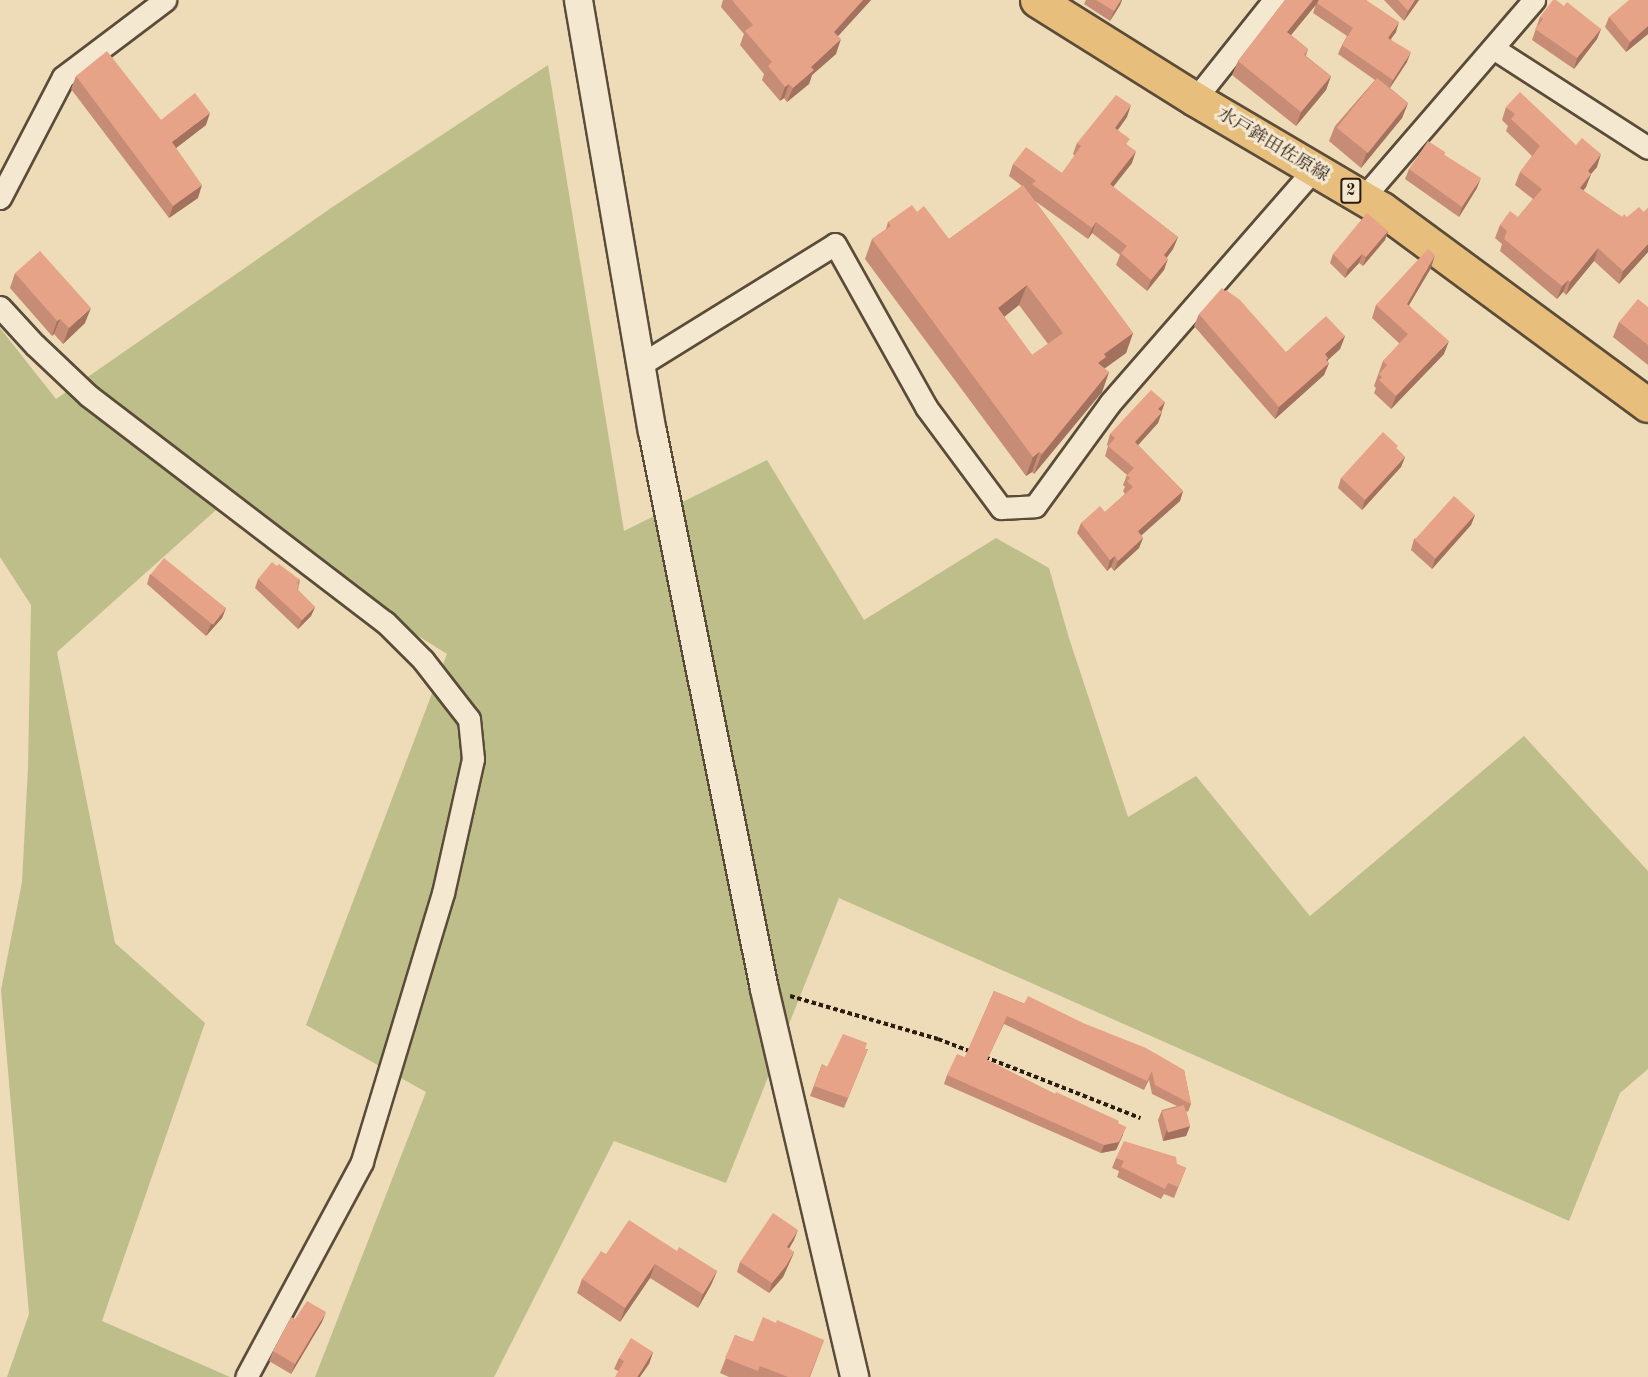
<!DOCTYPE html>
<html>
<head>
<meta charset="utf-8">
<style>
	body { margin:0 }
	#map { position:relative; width:1648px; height:1377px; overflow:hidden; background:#eedbb8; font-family:"Old Standard TT","Noto Serif JP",serif }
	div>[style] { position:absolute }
	.green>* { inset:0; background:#bebe8b }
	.path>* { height:4px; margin-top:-2px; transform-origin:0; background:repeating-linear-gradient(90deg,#2a1c0f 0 4.5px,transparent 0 7.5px) }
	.roads { filter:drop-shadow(2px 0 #5b4c39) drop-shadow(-2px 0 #5b4c39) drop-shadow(0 2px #5b4c39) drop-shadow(0 -2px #5b4c39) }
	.minor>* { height:21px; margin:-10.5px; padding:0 10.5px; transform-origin:10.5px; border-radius:10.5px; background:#f4e8d1 }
	.tertiary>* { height:27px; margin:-13.5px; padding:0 13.5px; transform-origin:13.5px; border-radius:13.5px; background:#f4e8d1 }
	.primary>* { height:33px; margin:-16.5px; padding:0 16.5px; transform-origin:16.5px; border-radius:16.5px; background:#e7be7c }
	.wall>* { inset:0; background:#c78c75 }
	.shaded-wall>* { inset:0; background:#a2725f }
	.building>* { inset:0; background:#e7a388; transform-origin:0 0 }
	span { translate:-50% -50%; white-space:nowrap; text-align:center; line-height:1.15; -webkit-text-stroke:6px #f4e8d1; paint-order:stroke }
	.shield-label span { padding:2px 4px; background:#f4e8d1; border:2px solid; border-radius:4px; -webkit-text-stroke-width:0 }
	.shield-label { font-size:16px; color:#2a1c0f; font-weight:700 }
	.street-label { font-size:18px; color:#2a1c0f }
</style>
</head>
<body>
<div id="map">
	<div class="green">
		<div style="clip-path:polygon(548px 65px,624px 531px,767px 460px,864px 620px,996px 538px,1049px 568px,1069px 638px,1128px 817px,1196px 776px,1310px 916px,1524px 736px,1648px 871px,1648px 1069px,1620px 1093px,1569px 1221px,839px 898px,726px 1183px,614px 1141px,494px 1377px,315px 1377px,426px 1092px,306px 1025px,447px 654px,216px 510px,57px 652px,115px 943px,205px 1023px,102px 1321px,230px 1377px,7px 1377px,29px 1314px,1px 990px,22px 882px,28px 768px,31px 605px,0 557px,0 328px,56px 399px,334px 206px)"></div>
	</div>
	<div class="path">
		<div style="left:790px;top:996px;width:154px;rotate:16.2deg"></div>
		<div style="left:938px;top:1039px;width:36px;rotate:21deg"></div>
		<div style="left:985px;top:1057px;width:167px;rotate:21.5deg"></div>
	</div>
	<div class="roads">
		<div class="minor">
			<div style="left:1493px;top:48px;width:184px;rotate:32.8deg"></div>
			<div style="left:1195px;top:99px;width:127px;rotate:-51.4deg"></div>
			<div style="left:0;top:198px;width:136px;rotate:-62.5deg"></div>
			<div style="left:63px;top:77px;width:128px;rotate:-37deg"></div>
			<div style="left:1363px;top:198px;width:262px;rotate:-49.2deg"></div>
			<div style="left:0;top:307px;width:52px;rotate:47.4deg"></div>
			<div style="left:35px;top:345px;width:74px;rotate:43.4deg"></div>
			<div style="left:89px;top:396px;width:372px;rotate:37.4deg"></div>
			<div style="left:385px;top:622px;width:54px;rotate:45deg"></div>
			<div style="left:423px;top:660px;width:75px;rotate:52.1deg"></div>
			<div style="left:469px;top:719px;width:40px;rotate:84.3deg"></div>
			<div style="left:473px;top:759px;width:137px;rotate:102.6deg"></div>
			<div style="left:443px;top:893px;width:281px;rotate:106.8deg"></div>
			<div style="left:362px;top:1162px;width:244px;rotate:118.3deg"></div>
			<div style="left:640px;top:365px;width:229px;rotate:-31.8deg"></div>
			<div style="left:835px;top:244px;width:187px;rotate:60.8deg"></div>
			<div style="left:926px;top:407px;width:126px;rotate:53.4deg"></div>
			<div style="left:1001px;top:508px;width:34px;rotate:-3deg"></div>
			<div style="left:1035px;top:506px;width:127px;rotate:-53.9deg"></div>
			<div style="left:1110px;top:403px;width:310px;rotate:-48.9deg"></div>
		</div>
		<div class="tertiary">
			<div style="left:578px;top:0;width:437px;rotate:80.3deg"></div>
			<div style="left:652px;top:431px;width:569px;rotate:78.65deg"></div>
			<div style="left:764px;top:989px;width:398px;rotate:76.9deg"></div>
		</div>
		<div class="primary">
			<div style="left:1037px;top:0;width:186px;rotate:32.1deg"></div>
			<div style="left:1195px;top:99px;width:217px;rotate:30.5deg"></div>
			<div style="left:1382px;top:209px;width:330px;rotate:36.4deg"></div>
		</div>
	</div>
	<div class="wall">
		<div style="clip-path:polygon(723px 0,871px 0,838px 36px,836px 54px,812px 75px,809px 84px,787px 102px,784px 98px,780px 101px,762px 80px,764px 74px,740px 45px,744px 34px,721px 7px)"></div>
		<div style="clip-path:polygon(1086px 0,1122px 0,1120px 5px,1110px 21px,1084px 4px)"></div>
		<div style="clip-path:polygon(1285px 0,1366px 0,1396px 32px,1391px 39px,1407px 62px,1390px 88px,1408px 103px,1402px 118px,1361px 168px,1329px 141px,1335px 126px,1375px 80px,1338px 54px,1342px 45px,1347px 36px,1313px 13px,1316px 4px,1291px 35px,1308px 49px,1306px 56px,1331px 76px,1326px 90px,1296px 126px,1232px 75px,1238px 61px)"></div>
		<div style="clip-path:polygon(1384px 0,1419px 0,1404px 21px)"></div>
		<div style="clip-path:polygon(1648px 0,1648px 34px,1626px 52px,1605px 27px,1609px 17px)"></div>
		<div style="clip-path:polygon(1564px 6px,1601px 29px,1597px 39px,1574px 69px,1532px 40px,1540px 17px)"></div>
		<div style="clip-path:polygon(76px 76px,161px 120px,206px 125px,176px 148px,198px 198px,169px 218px,71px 89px)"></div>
		<div style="clip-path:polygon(1506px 107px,1597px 167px,1591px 174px,1586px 187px,1583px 191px,1622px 217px,1627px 217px,1644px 212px,1648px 208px,1648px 252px,1619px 284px,1594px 261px,1566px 295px,1563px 292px,1557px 299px,1500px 251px,1502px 244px,1495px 238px,1500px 225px,1518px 217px,1533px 199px,1515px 185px,1520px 172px,1532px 156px,1506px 131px,1508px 126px,1502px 120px)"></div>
		<div style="clip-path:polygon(evenodd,1127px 117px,1118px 130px,1127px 145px,1132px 163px,1113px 187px,1178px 237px,1173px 249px,1167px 257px,1164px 270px,1147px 291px,1116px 265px,1120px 255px,1092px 233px,1088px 239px,1035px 201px,1133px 333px,1126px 353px,1104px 369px,1109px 372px,1102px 392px,1034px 474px,1032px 472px,1026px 476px,865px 259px,872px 239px,886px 229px,888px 222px,917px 212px,949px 239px,1022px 186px,1009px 176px,1013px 164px,1062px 173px,1075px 156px,1073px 154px,1077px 143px,1127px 117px,1019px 305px,1048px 344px,1032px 355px,1004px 317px,1019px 305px)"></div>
		<div style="clip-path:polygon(1445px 152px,1444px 155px,1477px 188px,1459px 217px,1405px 179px,1409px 169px)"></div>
		<div style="clip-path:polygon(1388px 231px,1385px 240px,1363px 266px,1359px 263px,1345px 278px,1330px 263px,1333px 254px)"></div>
		<div style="clip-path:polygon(1431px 268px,1409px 305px,1444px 354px,1391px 409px,1374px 393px,1376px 388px,1374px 386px,1383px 361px,1400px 344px,1372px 318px,1376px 305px)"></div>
		<div style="clip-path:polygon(15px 273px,85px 323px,63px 344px,54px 334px,52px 336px,10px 288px)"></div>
		<div style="clip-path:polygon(1648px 307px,1648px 365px,1613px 337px,1619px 322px)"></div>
		<div style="clip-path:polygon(1199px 314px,1286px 352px,1345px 336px,1340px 349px,1328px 360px,1327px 362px,1329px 363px,1324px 375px,1275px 419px,1194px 326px)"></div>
		<div style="clip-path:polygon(1165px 402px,1158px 423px,1138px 445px,1183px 491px,1180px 501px,1141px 535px,1143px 538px,1139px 548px,1114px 571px,1111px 567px,1107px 571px,1077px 533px,1081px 523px,1105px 512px,1125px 494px,1123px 491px,1125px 487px,1123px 485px,1127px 475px,1105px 456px,1108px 446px,1107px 445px,1110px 434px)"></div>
		<div style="clip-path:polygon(1397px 449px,1405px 457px,1401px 467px,1362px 510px,1338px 488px,1341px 478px)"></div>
		<div style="clip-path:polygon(1475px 515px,1471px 525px,1432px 569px,1411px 550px,1414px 539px)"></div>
		<div style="clip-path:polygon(277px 566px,300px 580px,298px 590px,315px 607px,311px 616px,298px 629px,255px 588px,258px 579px)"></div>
		<div style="clip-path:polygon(150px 574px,226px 608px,222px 618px,206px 636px,147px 584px)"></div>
		<div style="clip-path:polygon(994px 991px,1184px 1070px,1191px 1104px,1188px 1112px,1186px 1111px,1190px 1126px,1186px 1136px,1163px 1141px,1158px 1120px,1162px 1110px,1177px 1106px,1152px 1094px,1149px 1080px,1144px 1090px,1004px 1024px,987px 1060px,1055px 1094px,1118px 1123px,1123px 1135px,1116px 1150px,1101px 1153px,944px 1084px,947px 1075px,965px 1057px)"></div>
		<div style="clip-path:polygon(865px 1049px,868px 1049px,844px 1108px,810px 1096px,822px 1064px,827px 1067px)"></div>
		<div style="clip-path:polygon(1116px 1158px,1177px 1164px,1186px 1168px,1174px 1198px,1164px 1194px,1161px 1199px,1117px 1177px,1119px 1171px,1112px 1168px)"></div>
		<div style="clip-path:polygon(794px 1240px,789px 1249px,794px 1252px,790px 1262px,783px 1277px,769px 1293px,737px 1272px,740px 1262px)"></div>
		<div style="clip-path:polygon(677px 1251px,717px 1271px,711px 1285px,698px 1308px,650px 1278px,620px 1322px,577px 1293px,582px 1279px,606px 1254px)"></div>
		<div style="clip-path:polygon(295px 1319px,322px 1322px,291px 1374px,269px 1361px,273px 1351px)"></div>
		<div style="clip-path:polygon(735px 1335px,753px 1342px,824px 1340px,810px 1377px,729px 1377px,720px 1373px)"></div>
		<div style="clip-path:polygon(653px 1352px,649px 1364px,618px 1371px,614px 1369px,619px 1358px)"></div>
	</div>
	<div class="shaded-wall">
		<div style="clip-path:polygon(863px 0,871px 0,829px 46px,834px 32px)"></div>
		<div style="clip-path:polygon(1121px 0,1122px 0,1120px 5px,1110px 21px,1114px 11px)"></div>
		<div style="clip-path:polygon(1313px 0,1320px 0,1282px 46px,1287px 32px)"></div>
		<div style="clip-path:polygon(1415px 0,1419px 0,1404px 21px,1408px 11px)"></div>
		<div style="clip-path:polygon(1399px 22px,1396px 32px,1385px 47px,1388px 38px)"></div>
		<div style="clip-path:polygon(1648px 26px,1648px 34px,1626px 52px,1630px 42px)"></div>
		<div style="clip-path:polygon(1601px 29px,1597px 39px,1574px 69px,1577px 58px)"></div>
		<div style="clip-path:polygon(841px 39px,836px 54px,812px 75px,809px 84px,787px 102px,793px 88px,811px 67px)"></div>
		<div style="clip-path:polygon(1411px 52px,1407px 62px,1389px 89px,1393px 80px)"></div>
		<div style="clip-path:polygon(1331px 76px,1326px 90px,1296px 126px,1301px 112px)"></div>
		<div style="clip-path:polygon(789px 84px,784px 98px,780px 101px,785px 87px)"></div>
		<div style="clip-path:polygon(1408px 103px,1402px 118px,1361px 168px,1367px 152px)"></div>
		<div style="clip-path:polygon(1131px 105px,1127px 117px,1111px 139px,1115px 128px)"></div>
		<div style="clip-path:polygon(210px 113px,206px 125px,167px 155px,172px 142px)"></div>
		<div style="clip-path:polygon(1136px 151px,1132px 163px,1106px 196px,1110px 184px)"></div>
		<div style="clip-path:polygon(1601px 154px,1597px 167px,1591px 174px,1586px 187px,1575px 201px,1580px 188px,1588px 171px)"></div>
		<div style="clip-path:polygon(1481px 178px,1477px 188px,1459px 217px,1462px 207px)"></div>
		<div style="clip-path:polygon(202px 185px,198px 198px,169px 218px,173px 206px)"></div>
		<div style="clip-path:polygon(1096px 222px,1092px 233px,1088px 239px,1092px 228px)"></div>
		<div style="clip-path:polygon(1388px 231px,1385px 240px,1363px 266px,1366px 257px)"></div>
		<div style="clip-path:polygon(1178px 237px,1173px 249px,1160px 267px,1164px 255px)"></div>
		<div style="clip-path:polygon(1648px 244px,1648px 252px,1619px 284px,1623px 271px)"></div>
		<div style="clip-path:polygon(1598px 248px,1594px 261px,1566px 295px,1570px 282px)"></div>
		<div style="clip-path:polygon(1362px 254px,1359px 263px,1345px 278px,1348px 269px)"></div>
		<div style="clip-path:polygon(1435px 255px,1431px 268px,1402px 317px,1407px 304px)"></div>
		<div style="clip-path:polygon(1168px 259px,1164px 270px,1147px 291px,1151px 280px)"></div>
		<div style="clip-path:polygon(1568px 280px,1563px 292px,1557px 299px,1562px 286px)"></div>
		<div style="clip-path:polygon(1027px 285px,1019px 305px,990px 328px,998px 308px)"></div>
		<div style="clip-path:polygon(91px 308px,85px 323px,63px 344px,69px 328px)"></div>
		<div style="clip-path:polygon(60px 319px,54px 334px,52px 336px,57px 321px)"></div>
		<div style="clip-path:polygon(1133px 333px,1126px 353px,1101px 371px,1098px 363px,1104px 354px)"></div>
		<div style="clip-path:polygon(1345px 336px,1340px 349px,1328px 360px,1326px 366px,1329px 363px,1324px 375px,1275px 419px,1279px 407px,1325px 354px)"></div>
		<div style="clip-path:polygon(1449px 341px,1444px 354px,1391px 409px,1396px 396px)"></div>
		<div style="clip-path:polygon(1109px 372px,1102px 392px,1034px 474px,1042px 454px)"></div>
		<div style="clip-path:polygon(1165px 402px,1161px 412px,1158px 409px)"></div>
		<div style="clip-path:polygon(1162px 412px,1158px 423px,1131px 453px,1135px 442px)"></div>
		<div style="clip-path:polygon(1039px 452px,1032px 472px,1026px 476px,1033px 457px)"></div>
		<div style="clip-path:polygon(1405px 457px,1401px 467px,1362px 510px,1365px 500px)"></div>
		<div style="clip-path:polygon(1183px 491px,1180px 501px,1134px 542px,1138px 531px)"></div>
		<div style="clip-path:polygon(1475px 515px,1471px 525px,1432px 569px,1435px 559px)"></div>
		<div style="clip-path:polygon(1143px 538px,1139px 548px,1114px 571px,1118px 561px)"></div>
		<div style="clip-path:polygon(1115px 556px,1111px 567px,1107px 571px,1110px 560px)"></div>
		<div style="clip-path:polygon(315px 607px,311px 616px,298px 629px,302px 620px)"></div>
		<div style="clip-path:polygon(226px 608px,222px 618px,206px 636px,210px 626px)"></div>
		<div style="clip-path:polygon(1190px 1126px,1186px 1136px,1163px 1141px,1167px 1130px)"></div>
		<div style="clip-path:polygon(1126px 1127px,1116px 1150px,1101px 1153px,1104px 1145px)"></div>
		<div style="clip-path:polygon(798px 1230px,794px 1240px,783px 1258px,787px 1247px)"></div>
		<div style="clip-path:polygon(794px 1252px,783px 1277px,769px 1293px,772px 1283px)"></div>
		<div style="clip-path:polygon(655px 1264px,650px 1278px,620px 1322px,625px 1308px)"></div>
		<div style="clip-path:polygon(717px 1271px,711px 1285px,698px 1308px,703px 1294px)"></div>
		<div style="clip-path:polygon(326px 1312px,322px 1322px,291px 1374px,295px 1364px)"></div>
		<div style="clip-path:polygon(653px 1352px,649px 1364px,640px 1377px,637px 1377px)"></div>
	</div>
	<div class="building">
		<div style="clip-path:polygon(732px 0,863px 0,834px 32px,841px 39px,811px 67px,814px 70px,793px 88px,789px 84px,785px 87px,768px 66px,772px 62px,745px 31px,753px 25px)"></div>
		<div style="clip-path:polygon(1096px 0,1121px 0,1114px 11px)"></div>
		<div style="clip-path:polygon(1285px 0,1313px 0,1287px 32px,1308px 49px,1304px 55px,1331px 76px,1301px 112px,1238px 61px)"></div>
		<div style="clip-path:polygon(1319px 0,1366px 0,1399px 22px,1388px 38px,1411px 52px,1393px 80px,1342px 45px,1353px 28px,1317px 3px)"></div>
		<div style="clip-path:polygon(1398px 0,1415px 0,1408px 11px)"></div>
		<div style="clip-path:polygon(1553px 0,1556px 0,1564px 6px,1567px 2px,1601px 29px,1577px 58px,1535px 29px,1543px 19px,1540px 17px)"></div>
		<div style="clip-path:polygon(1629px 0,1648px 0,1648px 26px,1630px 42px,1609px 17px)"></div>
		<div style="clip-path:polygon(107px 51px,161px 120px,195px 93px,210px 113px,172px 142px,202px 185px,173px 206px,76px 76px)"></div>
		<div style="left:1377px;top:78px;width:40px;height:64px;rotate:39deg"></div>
		<div style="clip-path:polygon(1520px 92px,1576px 145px,1582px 138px,1601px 154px,1588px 171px,1591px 174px,1580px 188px,1622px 217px,1624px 214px,1627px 217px,1639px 207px,1644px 212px,1648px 208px,1648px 244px,1623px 271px,1598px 248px,1570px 282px,1568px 280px,1562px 286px,1504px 239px,1507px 231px,1500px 225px,1510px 211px,1518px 217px,1542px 189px,1520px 172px,1540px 146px,1511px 119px,1515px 114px,1506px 107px)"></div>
		<div style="clip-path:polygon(1116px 95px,1131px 105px,1115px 128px,1130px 139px,1126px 144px,1136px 151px,1110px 184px,1178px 237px,1164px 255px,1168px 259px,1151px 280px,1121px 253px,1127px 246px,1096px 222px,1092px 228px,1032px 184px,1036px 181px,1013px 164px,1026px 147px,1062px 173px,1081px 146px,1077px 143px)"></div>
		<div style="clip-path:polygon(1428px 141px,1445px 152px,1443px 154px,1481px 178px,1462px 207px,1409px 169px)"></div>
		<div style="clip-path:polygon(evenodd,1023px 185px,1133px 333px,1104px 354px,1106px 357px,1098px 363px,1109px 372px,1042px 454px,1039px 452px,1033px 457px,872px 239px,891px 226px,888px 222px,912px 205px,917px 212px,924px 206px,949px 239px,1023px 185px,1027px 285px,1063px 333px,1032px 355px,998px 308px,1027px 285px)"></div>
		<div style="clip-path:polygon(1367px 213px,1388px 231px,1366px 257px,1362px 254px,1348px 269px,1333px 254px)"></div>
		<div style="clip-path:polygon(1428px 249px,1435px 255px,1407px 304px,1449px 341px,1396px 396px,1379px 380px,1382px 377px,1379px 374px,1387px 365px,1383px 361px,1408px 334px,1376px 305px)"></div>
		<div style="clip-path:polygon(40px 251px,91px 308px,69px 328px,60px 319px,57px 321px,15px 273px)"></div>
		<div style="clip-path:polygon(1222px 288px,1225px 291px,1226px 290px,1240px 300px,1286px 352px,1326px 316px,1345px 336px,1325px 354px,1328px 358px,1326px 360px,1329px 363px,1279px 407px,1199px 314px)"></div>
		<div style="clip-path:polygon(1638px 299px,1648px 307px,1648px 345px,1619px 322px)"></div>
		<div style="clip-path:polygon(1151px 390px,1165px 402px,1158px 409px,1162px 412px,1135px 442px,1183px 491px,1138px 531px,1143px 538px,1118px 561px,1115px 556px,1110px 560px,1081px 523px,1100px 506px,1105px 512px,1133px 487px,1127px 481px,1130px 478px,1127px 475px,1134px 468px,1108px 446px,1115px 438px,1110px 434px)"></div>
		<div style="clip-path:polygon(1383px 432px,1398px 446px,1396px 448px,1405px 457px,1365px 500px,1341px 478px)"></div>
		<div style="left:1454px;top:496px;width:28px;height:59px;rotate:42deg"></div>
		<div style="left:164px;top:558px;width:80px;height:21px;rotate:39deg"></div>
		<div style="clip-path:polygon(272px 562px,277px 566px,279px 564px,300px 580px,297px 583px,299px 585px,297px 589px,315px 607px,302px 620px,258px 579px)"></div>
		<div style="clip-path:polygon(994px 991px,1024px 1004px,1028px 996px,1083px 1023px,1146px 1048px,1184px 1070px,1191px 1104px,1155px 1085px,1152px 1071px,1147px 1081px,1007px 1016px,987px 1060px,1055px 1094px,1056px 1092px,1119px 1121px,1118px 1123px,1126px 1127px,1119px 1142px,1104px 1145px,947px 1075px,957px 1054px,965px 1057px)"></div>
		<div style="clip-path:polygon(843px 1034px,867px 1043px,865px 1049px,868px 1049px,848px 1098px,814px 1086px,822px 1064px,827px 1067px)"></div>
		<div style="left:1184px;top:1105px;width:22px;height:23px;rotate:74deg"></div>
		<div style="clip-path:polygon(1124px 1141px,1176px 1157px,1177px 1164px,1186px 1168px,1178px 1187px,1168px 1183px,1165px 1189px,1121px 1167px,1124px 1161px,1116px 1158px)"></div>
		<div style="clip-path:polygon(773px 1213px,798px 1230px,787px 1247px,794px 1252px,786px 1266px,772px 1283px,740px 1262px)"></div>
		<div style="clip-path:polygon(629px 1220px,677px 1251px,679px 1247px,717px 1271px,703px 1294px,655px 1264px,625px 1308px,582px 1279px,601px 1251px,606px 1254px)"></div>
		<div style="clip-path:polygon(307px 1301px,326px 1312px,295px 1364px,273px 1351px,291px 1317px,295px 1319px)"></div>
		<div style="clip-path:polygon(763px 1317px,776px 1323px,777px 1320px,824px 1340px,809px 1377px,788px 1377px,760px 1366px,758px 1371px,725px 1358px,735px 1335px,753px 1342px)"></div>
		<div style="clip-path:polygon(631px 1338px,653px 1352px,637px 1377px,615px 1377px,624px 1361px,619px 1358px)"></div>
	</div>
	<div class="shield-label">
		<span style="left:1351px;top:191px">2</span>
	</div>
	<div class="street-label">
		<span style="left:1273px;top:145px;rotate:31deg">水戸鉾田佐原線</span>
	</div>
</div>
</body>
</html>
